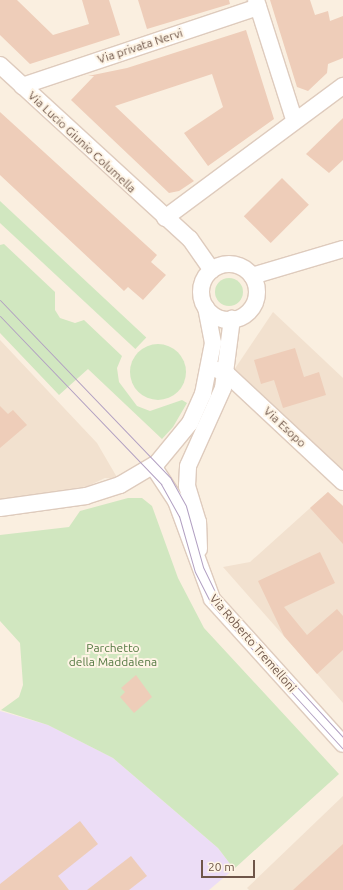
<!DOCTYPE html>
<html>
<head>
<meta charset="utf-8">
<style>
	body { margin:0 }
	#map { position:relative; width:343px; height:890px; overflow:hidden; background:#faefe0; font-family:Ubuntu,sans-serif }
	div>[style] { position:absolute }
	.residential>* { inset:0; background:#f2e1cf }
	.education>* { inset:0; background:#ecddf6 }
	.green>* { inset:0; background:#d1e7c0; transform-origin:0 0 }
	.round { border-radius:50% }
	.building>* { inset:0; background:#eecdb9; transform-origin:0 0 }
	.roads { filter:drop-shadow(1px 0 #decbbd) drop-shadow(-1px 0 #decbbd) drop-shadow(0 1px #decbbd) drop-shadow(0 -1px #decbbd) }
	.street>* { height:16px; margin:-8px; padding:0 8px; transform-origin:8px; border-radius:8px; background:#fff }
	.street>.ring { margin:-8px; padding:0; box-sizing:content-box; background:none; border:16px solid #fff; border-radius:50% }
	.tram>* { height:1px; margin:-0.5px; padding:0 0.5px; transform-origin:0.5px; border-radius:0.5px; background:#b2a0c2 }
	span { translate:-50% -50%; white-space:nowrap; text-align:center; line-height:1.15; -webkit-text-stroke:4px #fef4e5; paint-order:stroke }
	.street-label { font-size:12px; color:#6f5649 }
	.park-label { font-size:12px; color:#567a44 }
	.scale { position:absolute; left:201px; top:860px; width:54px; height:18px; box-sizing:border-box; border:2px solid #6f5649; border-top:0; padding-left:5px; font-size:12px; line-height:14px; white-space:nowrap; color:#6f5649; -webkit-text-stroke:3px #fef4e5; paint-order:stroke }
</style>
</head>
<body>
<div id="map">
	<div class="residential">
		<div style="clip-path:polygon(273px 312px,343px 378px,343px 472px,234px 370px)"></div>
		<div style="clip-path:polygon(0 340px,97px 443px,118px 479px,105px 478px,88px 486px,0 502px)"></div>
		<div style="clip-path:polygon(328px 492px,343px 506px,343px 703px,223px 567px,250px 562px)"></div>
		<div style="clip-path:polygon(343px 796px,343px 890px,249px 890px,247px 888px)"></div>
	</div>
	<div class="education">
		<div style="clip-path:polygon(0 711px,48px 725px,113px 758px,218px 848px,234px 869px,209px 890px,0 890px)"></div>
	</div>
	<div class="green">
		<div style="left:0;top:201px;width:200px;height:16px;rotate:43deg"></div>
		<div style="clip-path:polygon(4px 244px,55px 292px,55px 310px,60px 318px,75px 323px,84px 320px,122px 356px,117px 368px,119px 382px,137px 406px,150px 411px,182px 400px,187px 403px,173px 427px,162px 439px,88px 369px,59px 395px,0 333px,0 245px)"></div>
		<div class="round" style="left:215px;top:278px;width:28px;height:28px"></div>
		<div class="round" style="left:130px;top:344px;width:56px;height:56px"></div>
		<div style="clip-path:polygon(128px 498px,142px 498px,152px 506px,178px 578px,204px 628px,339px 774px,234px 869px,218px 848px,113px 758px,48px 725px,1px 710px,19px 697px,23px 685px,20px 643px,0 621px,0 535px,69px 527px,80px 511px)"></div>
	</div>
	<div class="building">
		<div style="clip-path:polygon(0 0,17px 0,53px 35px,89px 24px,82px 0,109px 0,120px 35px,30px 64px,0 35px)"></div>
		<div style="clip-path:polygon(138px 0,229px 0,230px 4px,147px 29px)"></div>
		<div style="clip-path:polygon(270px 0,310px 0,315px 15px,328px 11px,330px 21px,343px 16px,343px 58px,328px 64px,327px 73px,308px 91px,297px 87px)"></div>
		<div style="clip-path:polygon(246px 30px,274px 119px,208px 166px,184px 133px,223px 107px,212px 74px,115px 106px,194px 181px,179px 191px,169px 193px,71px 100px,94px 76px,88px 76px,127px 68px)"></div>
		<div style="clip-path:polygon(0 112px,157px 255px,151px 262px,166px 275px,143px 300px,128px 287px,124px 291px,0 175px)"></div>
		<div style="clip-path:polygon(343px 118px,343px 160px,329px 173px,306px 154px)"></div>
		<div style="left:282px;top:178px;width:38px;height:54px;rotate:45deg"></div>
		<div style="clip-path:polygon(295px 348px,304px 377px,319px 372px,326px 395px,283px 408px,274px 380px,261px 384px,254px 360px)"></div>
		<div style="clip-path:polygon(0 406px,8px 414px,13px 410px,27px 425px,0 448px)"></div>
		<div style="clip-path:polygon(328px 492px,343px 506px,343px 544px,310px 508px)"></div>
		<div style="clip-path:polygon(320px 552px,335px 583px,284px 607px,307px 635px,337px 609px,343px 616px,343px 650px,317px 674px,284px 636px,258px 581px)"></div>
		<div style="clip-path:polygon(136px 675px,152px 697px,134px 713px,120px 697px,125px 692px,121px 688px)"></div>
		<div style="clip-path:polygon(80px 821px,98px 844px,58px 876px,69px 890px,0 890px,0 884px)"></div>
		<div style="clip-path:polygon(343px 844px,343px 890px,293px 890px)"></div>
		<div style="clip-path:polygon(131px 856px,147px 876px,129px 890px,87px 890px)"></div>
	</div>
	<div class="roads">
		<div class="street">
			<div style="left:256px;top:0;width:125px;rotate:72.3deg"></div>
			<div style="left:0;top:65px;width:258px;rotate:42.5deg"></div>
			<div style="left:190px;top:239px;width:38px;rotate:55deg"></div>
			<div style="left:22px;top:86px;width:249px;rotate:-18.5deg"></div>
			<div style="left:165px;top:218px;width:222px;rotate:-36.6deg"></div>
			<div class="ring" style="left:201px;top:264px;width:40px;height:40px"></div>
			<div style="left:252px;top:276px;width:95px;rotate:-16.5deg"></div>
			<div style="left:218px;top:370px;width:9px;rotate:21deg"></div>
			<div style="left:226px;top:373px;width:160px;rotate:43deg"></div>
			<div style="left:153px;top:466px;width:42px;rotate:56.7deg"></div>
			<div style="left:176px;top:501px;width:104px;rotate:69.8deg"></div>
			<div style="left:212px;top:599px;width:195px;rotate:47.9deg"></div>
			<div style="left:0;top:508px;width:87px;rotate:-7.9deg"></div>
			<div style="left:86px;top:496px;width:36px;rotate:-18deg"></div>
			<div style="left:120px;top:485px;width:43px;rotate:-30.7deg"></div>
			<div style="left:157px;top:463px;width:52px;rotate:-50.5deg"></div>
			<div style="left:190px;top:423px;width:32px;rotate:-66deg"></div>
			<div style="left:203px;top:394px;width:52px;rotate:-78.9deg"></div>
			<div style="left:213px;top:343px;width:36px;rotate:-101deg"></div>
			<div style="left:199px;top:549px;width:27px;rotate:-92deg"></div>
			<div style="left:198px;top:522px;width:38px;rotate:-107deg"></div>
			<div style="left:187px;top:486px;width:20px;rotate:-87deg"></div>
			<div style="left:188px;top:466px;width:85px;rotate:-65.8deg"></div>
			<div style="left:223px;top:388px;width:70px;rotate:-82.6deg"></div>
		</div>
	</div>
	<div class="tram">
		<div style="left:0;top:300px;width:245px;rotate:46.2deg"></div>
		<div style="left:170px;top:477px;width:33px;rotate:61deg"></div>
		<div style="left:186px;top:506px;width:63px;rotate:74.4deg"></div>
		<div style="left:203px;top:567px;width:41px;rotate:64.1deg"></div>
		<div style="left:221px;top:604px;width:180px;rotate:47.5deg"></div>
		<div style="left:0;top:316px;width:233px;rotate:46.2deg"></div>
		<div style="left:161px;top:484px;width:37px;rotate:61deg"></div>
		<div style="left:179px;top:516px;width:58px;rotate:74.1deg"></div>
		<div style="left:195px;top:572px;width:37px;rotate:63deg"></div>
		<div style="left:212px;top:605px;width:195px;rotate:47.7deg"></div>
	</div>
	<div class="street-label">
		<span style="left:140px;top:46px;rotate:-18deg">Via privata Nervi</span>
		<span style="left:82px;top:142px;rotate:43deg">Via Lucio Giunio Columella</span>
		<span style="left:285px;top:427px;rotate:43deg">Via Esopo</span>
		<span style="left:253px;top:643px;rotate:49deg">Via Roberto Tremelloni</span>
	</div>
	<div class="park-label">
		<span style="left:113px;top:655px">Parchetto<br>della Maddalena</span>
	</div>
	<div class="scale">20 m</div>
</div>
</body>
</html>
